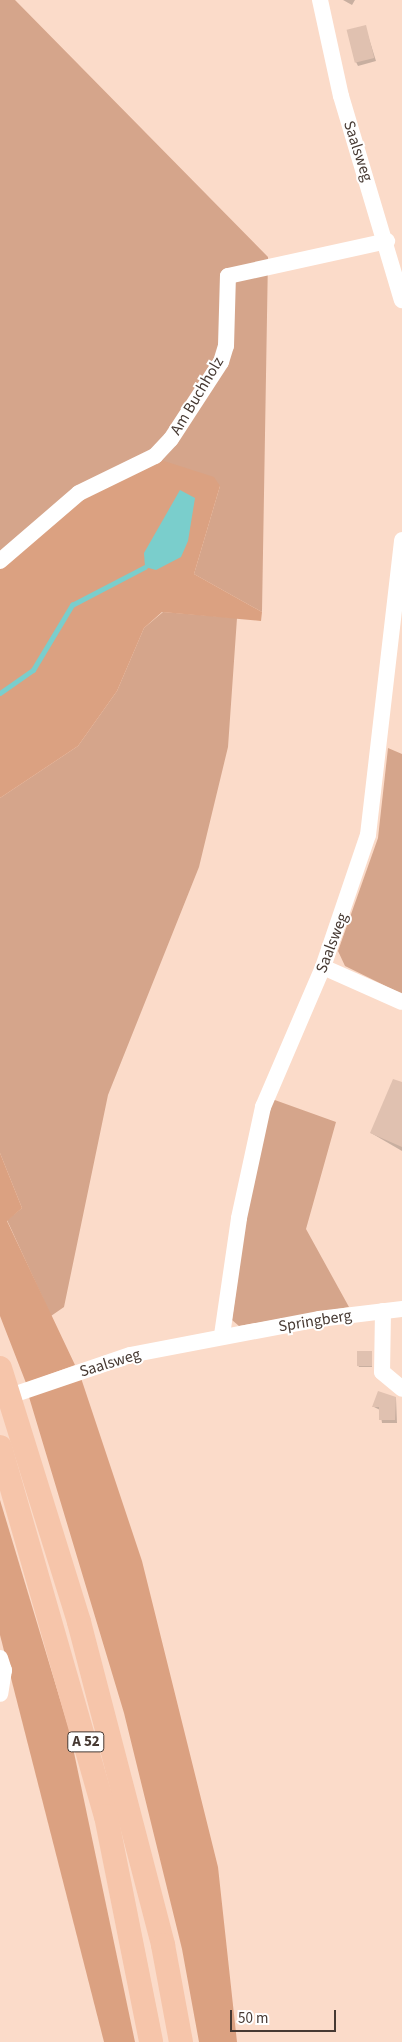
<!DOCTYPE html>
<html>
<head>
<meta charset="utf-8">
<style>
	body { margin:0 }
	#map { position:relative; width:402px; height:2042px; overflow:hidden; background:#fbdbc9; font-family:"Source Sans 3",sans-serif }
	div>[style] { position:absolute }
	.green>* { inset:0; background:#d5a58b }
	.forest>* { inset:0; background:#dba181 }
	.water>* { inset:0; background:#7acecc }
	.shadow>* { inset:0; background:#0003 }
	.stream>* { height:4.5px; margin:-2.25px; padding:0 2.25px; transform-origin:2.25px; border-radius:2.25px; background:#7acecc }
	.building>* { inset:0; background:#e0c1b0; transform-origin:0 0 }
	.minor>* { height:16px; margin:-8px; padding:0 8px; transform-origin:8px; border-radius:8px; background:#fff }
	.highway>* { height:24px; margin:-12px; padding:0 12px; transform-origin:12px; border-radius:12px; background:#f6c5aa }
	span { translate:-50% -50%; white-space:nowrap; text-align:center; line-height:1.15; -webkit-text-stroke:4px #fff; paint-order:stroke }
	.shield-label span { padding:1px 4px; background:#fff; border:1px solid; border-radius:4px; -webkit-text-stroke-width:0 }
	.shield-label { font-size:15px; color:#463932; font-weight:700 }
	.street-label { font-size:16px; color:#463932 }
	.scale { position:absolute; left:230px; top:2010px; width:106px; height:22px; box-sizing:border-box; border:2px solid #463932; border-top:0; padding-left:6px; font-size:15px; line-height:18px; white-space:nowrap; color:#463932; -webkit-text-stroke:4px #fff; paint-order:stroke }
</style>
</head>
<body>
<div id="map">
	<div class="green">
		<div style="clip-path:polygon(0 0,15px 0,268px 257px,262px 612px,194px 574px,220px 486px,0 553px)"></div>
		<div style="clip-path:polygon(163px 612px,237px 618px,228px 747px,199px 867px,108px 1095px,64px 1307px,51px 1316px,7px 1220px,22px 1208px,0 1153px,0 798px,78px 746px,117px 691px,144px 628px)"></div>
		<div style="clip-path:polygon(388px 748px,402px 754px,402px 994px,345px 966px,338px 951px,378px 838px)"></div>
		<div style="clip-path:polygon(272px 1099px,336px 1122px,306px 1229px,349px 1307px,239px 1326px,232px 1320px,245px 1224px)"></div>
	</div>
	<div class="forest">
		<div style="clip-path:polygon(161px 460px,214px 477px,220px 486px,194px 574px,262px 612px,261px 621px,162px 612px,144px 628px,117px 691px,78px 746px,0 798px,0 568px,84px 496px)"></div>
		<div style="clip-path:polygon(0 1153px,22px 1208px,7px 1221px,75px 1365px,26px 1383px,0 1316px)"></div>
		<div style="clip-path:polygon(81px 1378px,142px 1561px,218px 1867px,237px 2042px,199px 2042px,182px 1949px,124px 1713px,29px 1397px)"></div>
		<div style="clip-path:polygon(0 1500px,69px 1729px,135px 2042px,104px 2042px,0 1635px)"></div>
	</div>
	<div class="water">
		<div style="clip-path:polygon(180px 490px,195px 498px,188px 541px,181px 557px,156px 570px,145px 567px,144px 553px)"></div>
	</div>
	<div class="shadow">
		<div style="clip-path:polygon(343px 0,355px 0,352px 5px)"></div>
		<div style="clip-path:polygon(365px 26px,376px 61px,358px 66px,356px 62px)"></div>
		<div style="clip-path:polygon(402px 1084px,402px 1151px,371px 1133px)"></div>
		<div style="clip-path:polygon(372px 1353px,372px 1367px,359px 1367px,358px 1365px)"></div>
		<div style="clip-path:polygon(396px 1398px,397px 1423px,382px 1423px,380px 1410px,374px 1407px)"></div>
	</div>
	<div class="stream">
		<div style="left:0;top:693px;width:40px;rotate:-34.9deg"></div>
		<div style="left:33px;top:670px;width:76px;rotate:-59deg"></div>
		<div style="left:72px;top:605px;width:82px;rotate:-27.5deg"></div>
	</div>
	<div class="building">
		<div style="left:366px;top:25px;width:34px;height:20px;rotate:76deg"></div>
		<div style="clip-path:polygon(393px 1079px,402px 1082px,402px 1147px,370px 1133px)"></div>
		<div style="left:357px;top:1351px;width:15px;height:15px"></div>
		<div style="clip-path:polygon(378px 1391px,396px 1397px,395px 1420px,379px 1420px,379px 1407px,372px 1407px)"></div>
	</div>
	<div class="minor">
		<div style="left:320px;top:0;width:98px;rotate:77.7deg"></div>
		<div style="left:341px;top:96px;width:213px;rotate:73.4deg"></div>
		<div style="left:0;top:561px;width:104px;rotate:-40.7deg"></div>
		<div style="left:79px;top:493px;width:85px;rotate:-26deg"></div>
		<div style="left:155px;top:456px;width:23px;rotate:-47deg"></div>
		<div style="left:171px;top:439px;width:92px;rotate:-57deg"></div>
		<div style="left:221px;top:362px;width:17px;rotate:-73deg"></div>
		<div style="left:226px;top:346px;width:70px;rotate:-88.4deg"></div>
		<div style="left:228px;top:276px;width:163px;rotate:-12.4deg"></div>
		<div style="left:323px;top:967px;width:86px;rotate:23.9deg"></div>
		<div style="left:383px;top:1311px;width:61px;rotate:90.9deg"></div>
		<div style="left:382px;top:1372px;width:26px;rotate:40deg"></div>
		<div style="left:222px;top:1335px;width:118px;rotate:-81.7deg"></div>
		<div style="left:239px;top:1218px;width:114px;rotate:-77.8deg"></div>
		<div style="left:263px;top:1107px;width:152px;rotate:-66.8deg"></div>
		<div style="left:323px;top:967px;width:139px;rotate:-71.2deg"></div>
		<div style="left:368px;top:835px;width:297px;rotate:-83.4deg"></div>
		<div style="left:1px;top:1399px;width:136px;rotate:-18.8deg"></div>
		<div style="left:130px;top:1355px;width:192px;rotate:-10.8deg"></div>
		<div style="left:319px;top:1319px;width:84px;rotate:-6.9deg"></div>
		<div style="left:0;top:1658px;width:13px;rotate:72deg"></div>
		<div style="left:4px;top:1670px;width:24px;rotate:99deg"></div>
	</div>
	<div class="highway">
		<div style="left:0;top:1368px;width:266px;rotate:72.7deg"></div>
		<div style="left:79px;top:1622px;width:334px;rotate:75.4deg"></div>
		<div style="left:163px;top:1945px;width:99px;rotate:79.5deg"></div>
		<div style="left:0;top:1447px;width:384px;rotate:74deg"></div>
		<div style="left:106px;top:1816px;width:230px;rotate:78.7deg"></div>
	</div>
	<div class="shield-label">
		<span style="left:86px;top:1742px">A 52</span>
	</div>
	<div class="street-label">
		<span style="left:358px;top:151px;rotate:72deg">Saalsweg</span>
		<span style="left:197px;top:396px;rotate:-59deg">Am Buchholz</span>
		<span style="left:332px;top:943px;rotate:-69deg">Saalsweg</span>
		<span style="left:315px;top:1321px;rotate:-9deg">Springberg</span>
		<span style="left:110px;top:1363px;rotate:-17deg">Saalsweg</span>
	</div>
	<div class="scale">50 m</div>
</div>
</body>
</html>
